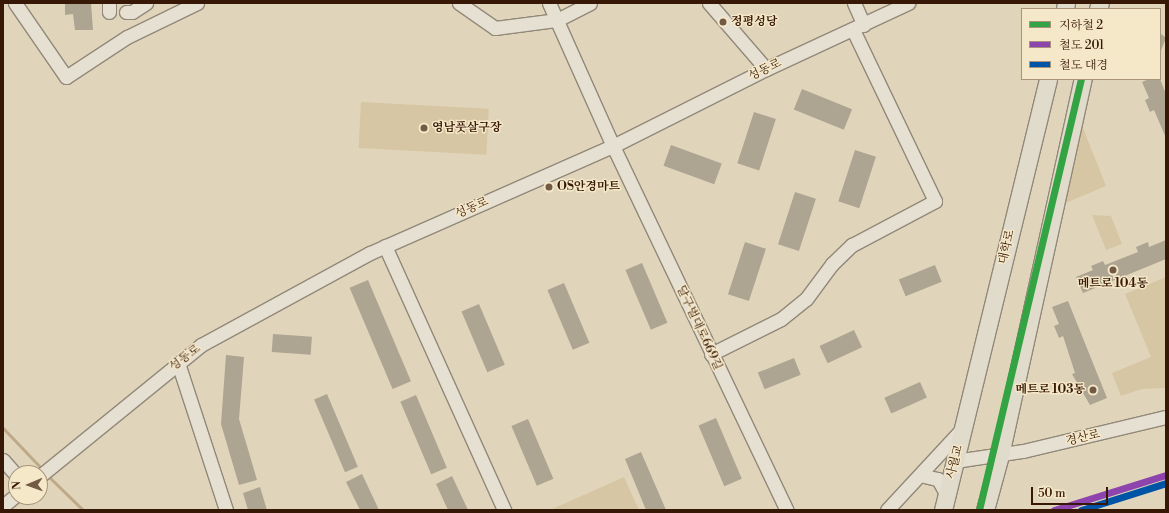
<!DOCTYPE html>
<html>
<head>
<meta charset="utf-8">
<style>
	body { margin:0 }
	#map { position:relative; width:1169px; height:513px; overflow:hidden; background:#e0d5bb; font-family:"Libre Bodoni","Noto Serif KR",serif }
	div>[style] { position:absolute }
	.green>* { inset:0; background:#d7c6a3; transform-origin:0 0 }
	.stream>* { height:3px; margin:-1.5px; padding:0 1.5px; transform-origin:1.5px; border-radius:1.5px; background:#beaa89 }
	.building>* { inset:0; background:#ada491; transform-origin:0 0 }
	.roads { filter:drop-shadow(1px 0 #928878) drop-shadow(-1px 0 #928878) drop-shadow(0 1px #928878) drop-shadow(0 -1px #928878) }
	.minor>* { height:13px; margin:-6.5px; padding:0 6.5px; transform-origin:6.5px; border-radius:6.5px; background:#e6e0d3 }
	.major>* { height:17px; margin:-8.5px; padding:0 8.5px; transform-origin:8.5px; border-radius:8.5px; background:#e1dbcc }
	.rail-1>* { height:7px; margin:-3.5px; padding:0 3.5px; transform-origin:3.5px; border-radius:3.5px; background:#8e44ad }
	.rail-2>* { height:7px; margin:-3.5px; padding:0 3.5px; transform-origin:3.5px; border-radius:3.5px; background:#0054a6 }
	.metro-1>* { height:7px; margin:-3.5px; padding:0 3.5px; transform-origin:3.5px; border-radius:3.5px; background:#33a343 }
	.dots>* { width:11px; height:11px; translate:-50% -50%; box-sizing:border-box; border:2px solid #f5e8c9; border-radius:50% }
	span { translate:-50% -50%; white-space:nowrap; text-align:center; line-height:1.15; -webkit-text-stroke:3px #f5e8c9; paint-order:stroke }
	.poi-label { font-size:12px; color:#371705; font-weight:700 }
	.left { translate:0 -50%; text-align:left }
	.right { translate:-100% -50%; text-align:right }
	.street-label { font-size:12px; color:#371705 }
	.frame { position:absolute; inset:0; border:4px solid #371705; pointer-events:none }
	.legend { position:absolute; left:1021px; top:8px; width:140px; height:72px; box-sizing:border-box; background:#f5e8c9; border:1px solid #a9947b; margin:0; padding:5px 7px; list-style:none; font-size:12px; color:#371705 }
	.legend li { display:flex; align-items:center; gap:8px; height:20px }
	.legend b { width:20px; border:1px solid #a9947b }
	.north { position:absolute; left:8px; top:465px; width:40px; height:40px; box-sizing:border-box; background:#f5e8c9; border:1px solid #a9947b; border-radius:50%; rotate:268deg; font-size:11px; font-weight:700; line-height:16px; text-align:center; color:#371705 }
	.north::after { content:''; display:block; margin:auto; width:14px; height:18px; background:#725a45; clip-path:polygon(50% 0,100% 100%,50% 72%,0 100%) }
	.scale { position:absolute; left:1031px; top:487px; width:77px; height:18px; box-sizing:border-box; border:2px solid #371705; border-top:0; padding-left:5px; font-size:12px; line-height:14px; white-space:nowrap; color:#371705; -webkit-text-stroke:3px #f5e8c9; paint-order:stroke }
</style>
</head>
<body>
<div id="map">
	<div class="green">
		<div style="left:361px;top:102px;width:128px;height:46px;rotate:3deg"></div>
		<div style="clip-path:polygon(1081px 123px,1106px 186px,1061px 205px)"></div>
		<div style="clip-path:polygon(1092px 215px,1111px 216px,1122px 244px,1106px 250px)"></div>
		<div style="clip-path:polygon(1166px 277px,1166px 388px,1142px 389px,1121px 396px,1112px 373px,1151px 357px,1125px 294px)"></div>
		<div style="clip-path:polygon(624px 477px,639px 510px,550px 510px)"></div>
	</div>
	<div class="stream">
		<div style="left:3px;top:428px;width:57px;rotate:46.4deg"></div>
		<div style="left:47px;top:475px;width:50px;rotate:44.2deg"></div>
	</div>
	<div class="building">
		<div style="clip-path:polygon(65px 3px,91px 3px,93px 30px,75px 30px,73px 14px,65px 15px)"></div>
		<div style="clip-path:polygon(1160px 33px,1166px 38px,1160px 53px)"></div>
		<div style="clip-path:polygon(1149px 79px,1160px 79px,1166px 94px,1166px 138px,1154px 110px,1150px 112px,1145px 100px,1149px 98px,1142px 82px)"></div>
		<div style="left:802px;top:89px;width:54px;height:22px;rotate:22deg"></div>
		<div style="left:754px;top:112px;width:23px;height:54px;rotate:18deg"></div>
		<div style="left:671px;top:145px;width:54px;height:22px;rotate:20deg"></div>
		<div style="left:855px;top:150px;width:22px;height:54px;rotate:18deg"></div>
		<div style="left:795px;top:192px;width:22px;height:55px;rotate:18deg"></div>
		<div style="clip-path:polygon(1166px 240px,1166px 259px,1083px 293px,1076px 277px,1093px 270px,1091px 266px,1103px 261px,1105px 265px,1138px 252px,1136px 247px,1148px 242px,1149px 247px)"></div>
		<div style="left:745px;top:242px;width:22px;height:55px;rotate:18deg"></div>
		<div style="left:642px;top:263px;width:65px;height:18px;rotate:67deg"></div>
		<div style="left:935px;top:265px;width:18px;height:39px;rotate:68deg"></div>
		<div style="left:368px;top:280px;width:110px;height:20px;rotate:67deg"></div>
		<div style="left:564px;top:283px;width:65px;height:18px;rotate:67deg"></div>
		<div style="clip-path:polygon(1068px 301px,1107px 398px,1090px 405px,1072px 374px,1075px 373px,1064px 339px,1063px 336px,1059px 338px,1054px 326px,1059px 324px,1052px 307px)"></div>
		<div style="left:479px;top:304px;width:66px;height:19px;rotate:67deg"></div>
		<div style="left:854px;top:330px;width:19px;height:38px;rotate:65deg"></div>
		<div style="left:273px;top:334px;width:39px;height:18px;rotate:4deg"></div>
		<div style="clip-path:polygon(226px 355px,244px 357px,239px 419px,257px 480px,239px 485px,221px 424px)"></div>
		<div style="left:794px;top:358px;width:18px;height:39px;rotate:68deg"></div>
		<div style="left:920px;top:382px;width:17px;height:39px;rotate:66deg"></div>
		<div style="left:327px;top:394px;width:79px;height:14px;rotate:67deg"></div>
		<div style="left:416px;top:395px;width:79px;height:17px;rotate:67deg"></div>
		<div style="left:716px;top:418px;width:66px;height:19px;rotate:67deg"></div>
		<div style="left:528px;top:419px;width:65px;height:18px;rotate:67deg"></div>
		<div style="clip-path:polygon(641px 452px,666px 510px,646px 510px,625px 459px)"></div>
		<div style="clip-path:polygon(362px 474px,379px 510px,360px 510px,346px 482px)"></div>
		<div style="clip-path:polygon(452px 476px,468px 510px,448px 510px,436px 484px)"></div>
		<div style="clip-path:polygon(260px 487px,267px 510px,248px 510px,243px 493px)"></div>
	</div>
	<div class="roads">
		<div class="minor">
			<div style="left:15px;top:3px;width:90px;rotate:55.4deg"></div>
			<div style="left:66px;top:77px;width:73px;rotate:-33.3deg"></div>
			<div style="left:127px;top:37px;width:78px;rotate:-25.9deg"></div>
			<div style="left:459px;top:3px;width:44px;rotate:34.8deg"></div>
			<div style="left:495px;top:28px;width:63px;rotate:-7.4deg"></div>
			<div style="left:557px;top:20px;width:37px;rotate:-27deg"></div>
			<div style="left:549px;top:3px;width:157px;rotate:65.9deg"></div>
			<div style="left:613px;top:146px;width:403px;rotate:64.5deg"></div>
			<div style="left:709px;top:3px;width:87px;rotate:49.2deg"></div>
			<div style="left:854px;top:3px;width:24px;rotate:66deg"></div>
			<div style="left:109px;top:12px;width:9px;rotate:-90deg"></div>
			<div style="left:126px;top:12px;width:6px"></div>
			<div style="left:132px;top:12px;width:17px;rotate:-33deg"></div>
			<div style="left:385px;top:246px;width:290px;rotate:65.7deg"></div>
			<div style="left:711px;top:354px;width:78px;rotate:-26.6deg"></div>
			<div style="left:781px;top:319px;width:32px;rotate:-39deg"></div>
			<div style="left:806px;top:299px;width:44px;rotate:-53.4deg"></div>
			<div style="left:832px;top:264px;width:28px;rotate:-44deg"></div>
			<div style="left:852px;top:245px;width:94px;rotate:-27.9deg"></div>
			<div style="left:935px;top:201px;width:190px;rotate:-115.6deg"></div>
			<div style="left:178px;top:363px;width:155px;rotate:71.9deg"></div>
			<div style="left:3px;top:460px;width:20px;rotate:49deg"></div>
			<div style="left:955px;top:461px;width:69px;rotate:-8.4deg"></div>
			<div style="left:1023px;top:451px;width:147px;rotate:-13.4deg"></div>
			<div style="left:920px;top:475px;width:18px;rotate:13deg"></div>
			<div style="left:938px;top:479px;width:18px;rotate:61deg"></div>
			<div style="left:40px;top:476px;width:208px;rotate:-39.1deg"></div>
			<div style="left:201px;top:345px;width:192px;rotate:-28.6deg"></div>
			<div style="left:370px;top:253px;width:266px;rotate:-23.8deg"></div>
			<div style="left:613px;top:146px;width:171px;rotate:-26.7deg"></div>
			<div style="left:766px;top:69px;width:157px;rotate:-24.9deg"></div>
			<div style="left:3px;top:506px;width:17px;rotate:-40deg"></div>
			<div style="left:887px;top:510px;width:112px;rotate:-47.2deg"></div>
		</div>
		<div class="major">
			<div style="left:1065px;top:9px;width:6px;rotate:-81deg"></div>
			<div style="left:1098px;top:9px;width:6px;rotate:-72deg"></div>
			<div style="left:943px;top:510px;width:444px;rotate:-76.3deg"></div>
			<div style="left:985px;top:510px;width:57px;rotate:-74.7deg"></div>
			<div style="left:1000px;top:455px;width:385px;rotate:-77.6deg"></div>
		</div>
	</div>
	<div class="rail-1">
		<div style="left:1054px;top:510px;width:117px;rotate:-17.4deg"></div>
	</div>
	<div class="rail-2">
		<div style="left:1081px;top:510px;width:89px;rotate:-17.6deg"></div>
	</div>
	<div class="metro-1">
		<div style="left:979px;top:510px;width:443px;rotate:-76.7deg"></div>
	</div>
	<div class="dots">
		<div style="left:723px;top:22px;background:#725a45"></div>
		<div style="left:424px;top:128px;background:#725a45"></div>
		<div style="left:549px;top:187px;background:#725a45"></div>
		<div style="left:1113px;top:270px;background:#725a45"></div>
		<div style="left:1093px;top:390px;background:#725a45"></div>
	</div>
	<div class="poi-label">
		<span class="left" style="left:731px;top:22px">정평성당</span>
		<span class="left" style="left:432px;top:128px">영남풋살구장</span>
		<span class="left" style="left:557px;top:187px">OS안경마트</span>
		<span style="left:1113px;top:284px">메트로 104동</span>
		<span class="right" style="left:1085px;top:390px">메트로 103동</span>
	</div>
	<div class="street-label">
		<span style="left:765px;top:70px;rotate:-25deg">성동로</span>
		<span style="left:472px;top:208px;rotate:-24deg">성동로</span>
		<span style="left:1007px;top:247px;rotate:-77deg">대학로</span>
		<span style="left:699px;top:328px;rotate:65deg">달구벌대로669길</span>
		<span style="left:185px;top:358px;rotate:-37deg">성동로</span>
		<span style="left:1083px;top:438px;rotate:-13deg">경산로</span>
		<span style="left:955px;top:462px;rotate:-76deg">사월교</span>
	</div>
	<div class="frame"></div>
	<ul class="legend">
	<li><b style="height:5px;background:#33a343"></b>지하철 2</li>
	<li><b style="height:5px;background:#8e44ad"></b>철도 201</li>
	<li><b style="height:5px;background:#0054a6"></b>철도 대경</li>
	</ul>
	<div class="north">N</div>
	<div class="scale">50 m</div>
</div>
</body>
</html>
